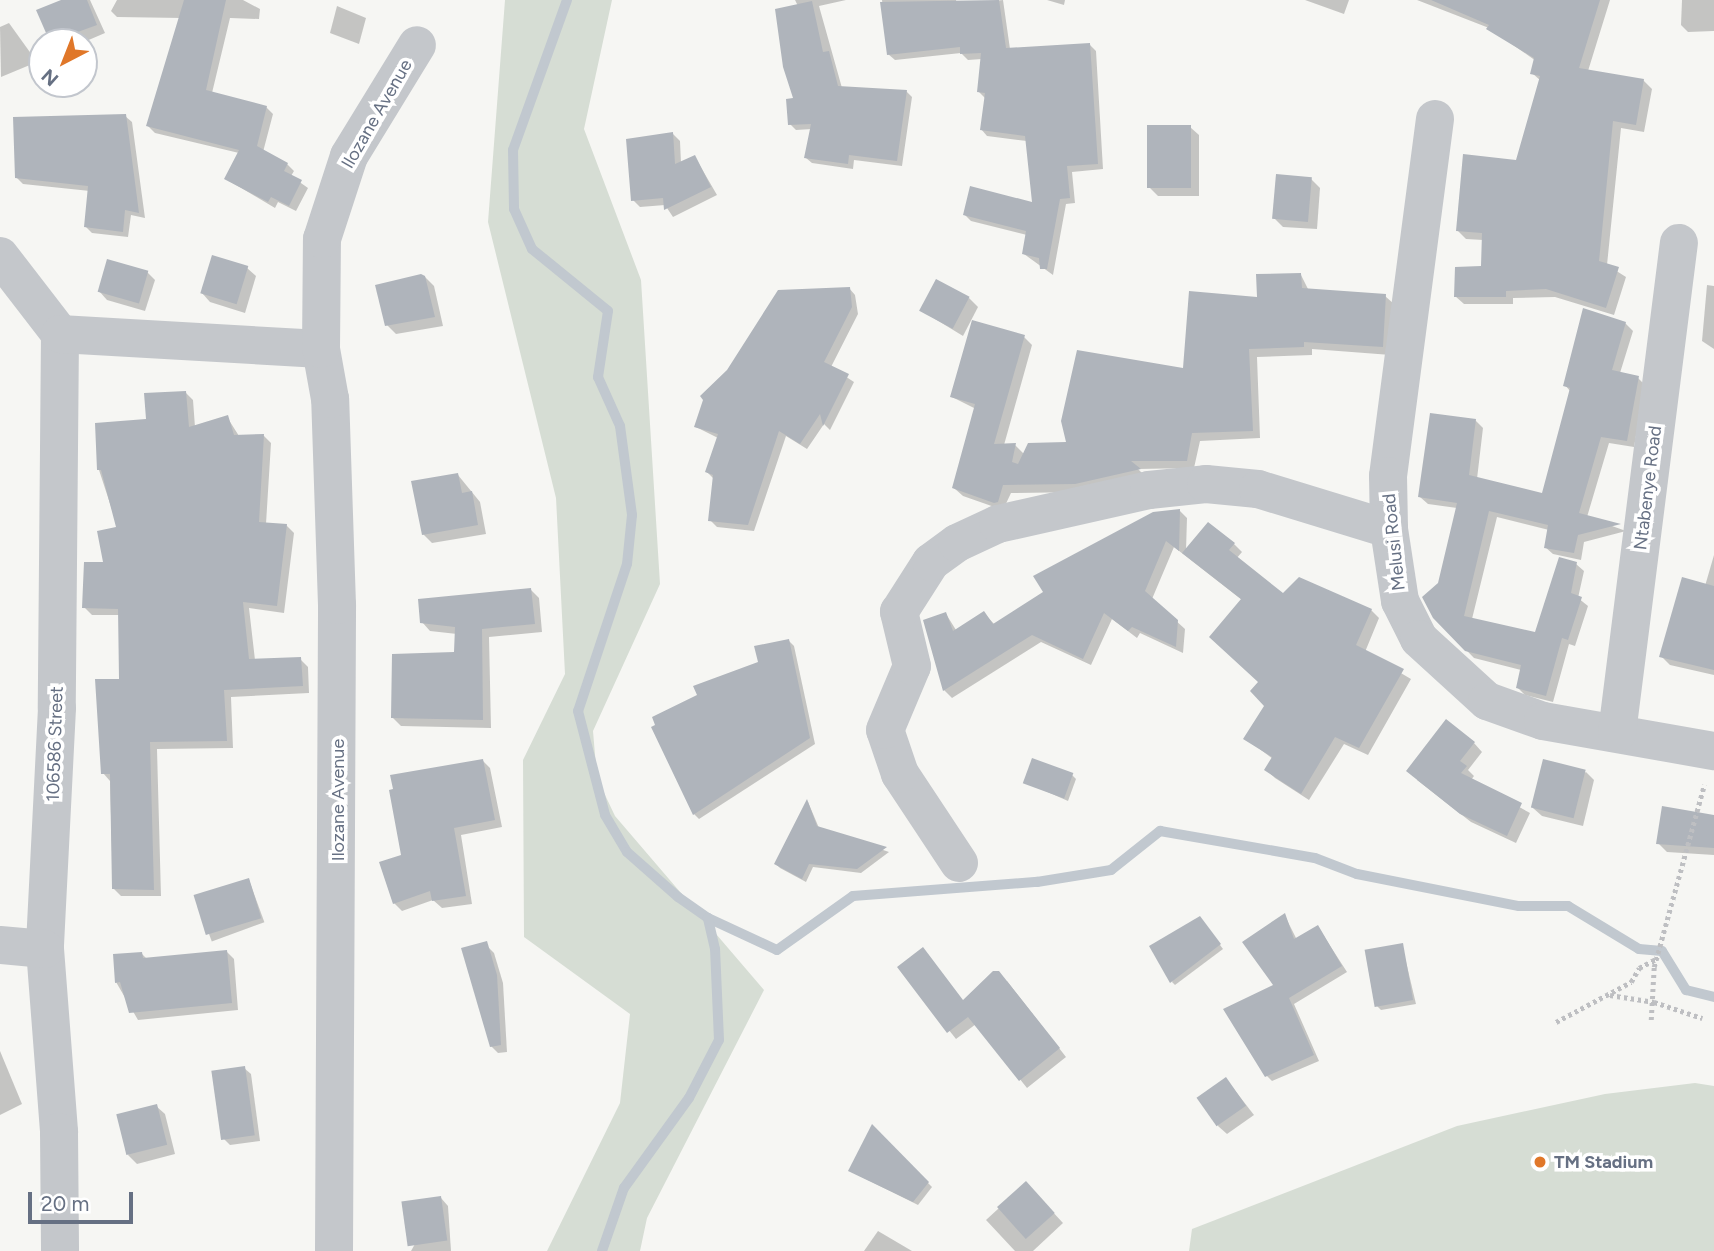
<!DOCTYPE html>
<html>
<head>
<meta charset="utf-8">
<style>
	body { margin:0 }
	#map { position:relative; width:1714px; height:1251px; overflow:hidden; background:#f6f6f3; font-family:Figtree,sans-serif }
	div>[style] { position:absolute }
	.green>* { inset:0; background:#d6ddd4 }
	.shadow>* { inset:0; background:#0003; transform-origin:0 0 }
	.stream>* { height:10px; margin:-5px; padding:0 5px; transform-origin:5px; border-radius:5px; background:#c1c8cf }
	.building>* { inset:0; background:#afb4bb; transform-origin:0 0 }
	.path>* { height:4.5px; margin-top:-2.25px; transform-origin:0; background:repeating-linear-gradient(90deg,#bebfc2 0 3.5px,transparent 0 7px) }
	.street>* { height:38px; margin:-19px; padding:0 19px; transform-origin:19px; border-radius:19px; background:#c4c7cb }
	.dots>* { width:19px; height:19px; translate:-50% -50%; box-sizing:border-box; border:4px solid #fff; border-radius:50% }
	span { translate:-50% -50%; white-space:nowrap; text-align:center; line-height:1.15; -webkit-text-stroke:7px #fff; paint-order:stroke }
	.street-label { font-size:18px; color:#667083 }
	.poi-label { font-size:18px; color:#667083; font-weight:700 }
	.left { translate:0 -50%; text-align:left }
	.north { position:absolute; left:28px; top:28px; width:70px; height:70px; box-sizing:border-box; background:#fff; border:2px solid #c2c6cd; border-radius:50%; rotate:222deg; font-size:19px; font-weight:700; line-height:28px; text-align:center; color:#667083 }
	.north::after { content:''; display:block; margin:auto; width:24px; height:32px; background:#e07729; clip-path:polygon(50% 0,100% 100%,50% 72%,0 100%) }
	.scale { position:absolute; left:28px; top:1192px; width:105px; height:32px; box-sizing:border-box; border:4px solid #667083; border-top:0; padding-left:9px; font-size:21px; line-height:24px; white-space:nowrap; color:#667083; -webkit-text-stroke:5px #fff; paint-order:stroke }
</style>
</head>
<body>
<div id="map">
	<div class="green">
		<div style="clip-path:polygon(505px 0,612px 0,584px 129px,641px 280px,660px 584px,593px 731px,597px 778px,615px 816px,764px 990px,647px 1218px,640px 1251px,547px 1251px,620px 1103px,630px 1014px,524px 937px,523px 760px,565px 674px,556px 498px,488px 222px)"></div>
		<div style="clip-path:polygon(1695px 1083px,1714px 1086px,1714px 1251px,1189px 1251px,1192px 1229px,1457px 1126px,1605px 1094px)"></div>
	</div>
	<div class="shadow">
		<div style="clip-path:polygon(66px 0,90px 0,105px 33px,84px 42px,53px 42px,42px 10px)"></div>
		<div style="clip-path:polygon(117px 0,243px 0,260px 9px,259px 19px,230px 18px,212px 93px,266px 107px,273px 114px,263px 152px,287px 164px,294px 171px,291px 176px,308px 188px,296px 211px,278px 202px,275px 208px,226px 179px,239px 153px,155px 133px,148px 126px,181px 18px,117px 17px,111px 11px)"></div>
		<div style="clip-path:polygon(795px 0,846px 0,819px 6px,842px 88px,906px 91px,912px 97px,902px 166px,854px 160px,853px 169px,812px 163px,806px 158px,812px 129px,796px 130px,790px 124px,796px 100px,798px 6px)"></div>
		<div style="clip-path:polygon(882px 0,956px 0,957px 5px,1003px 0,1010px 49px,1090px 45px,1096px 51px,1103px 169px,1072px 172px,1075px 203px,1066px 204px,1053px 275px,1024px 254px,1027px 235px,971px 221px,965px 215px,1034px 205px,1027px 141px,987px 136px,981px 129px,986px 99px,979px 92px,982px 59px,968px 60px,961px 53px,895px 60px,888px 54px)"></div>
		<div style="clip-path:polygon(1047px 0,1065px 0,1064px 5px)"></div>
		<div style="clip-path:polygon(1305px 0,1349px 0,1344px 14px)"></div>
		<div style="clip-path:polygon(1417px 0,1610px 0,1588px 71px,1643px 80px,1652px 89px,1644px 132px,1621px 128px,1607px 265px,1626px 277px,1614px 315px,1555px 297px,1513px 298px,1513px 304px,1464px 304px,1455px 296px,1483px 268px,1483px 240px,1466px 239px,1458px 231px,1518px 162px,1541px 81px,1532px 73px,1536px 61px,1489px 28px)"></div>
		<div style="clip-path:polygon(1682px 0,1714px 0,1714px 31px,1688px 32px,1681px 25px)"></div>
		<div style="clip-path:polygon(337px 6px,366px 18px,359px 44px,330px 33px)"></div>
		<div style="clip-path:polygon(9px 23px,37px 62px,1px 77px,0 27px)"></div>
		<div style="clip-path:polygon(125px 116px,132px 122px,145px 218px,131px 215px,128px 237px,92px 233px,86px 227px,90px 191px,23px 184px,16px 177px)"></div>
		<div style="clip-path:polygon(1190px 127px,1199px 135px,1199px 196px,1158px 196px,1149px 187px)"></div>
		<div style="clip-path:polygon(672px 133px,680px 141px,681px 163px,695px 157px,717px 195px,673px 217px,665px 205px,640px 207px,633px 200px)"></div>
		<div style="clip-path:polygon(1311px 179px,1320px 188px,1317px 229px,1283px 227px,1274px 218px)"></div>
		<div style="clip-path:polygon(247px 268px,256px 276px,245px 313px,210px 302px,202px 293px)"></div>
		<div style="clip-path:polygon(147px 272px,155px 280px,145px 311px,107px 300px,99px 291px)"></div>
		<div style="clip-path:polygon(1301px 275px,1309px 291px,1385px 296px,1394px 304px,1391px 355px,1312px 349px,1312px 355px,1257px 357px,1260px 438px,1200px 441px,1194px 468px,1138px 469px,1147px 478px,1084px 492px,1011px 493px,1003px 510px,963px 496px,954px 488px,976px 409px,952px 397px,1024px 337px,1032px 345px,1004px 445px,1015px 445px,1025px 455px,1068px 444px,1184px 370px,1258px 299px)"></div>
		<div style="clip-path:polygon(425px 277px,434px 286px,443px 326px,396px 334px,387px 325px)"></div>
		<div style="clip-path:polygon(1707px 285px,1714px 286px,1714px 349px,1702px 341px)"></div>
		<div style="clip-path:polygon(849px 288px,855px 295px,858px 314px,831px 367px,854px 382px,830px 430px,824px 424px,807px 449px,786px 436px,754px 531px,717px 527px,710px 520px,714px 479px,707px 472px,718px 438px,696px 427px)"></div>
		<div style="clip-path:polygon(969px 298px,978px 307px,963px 336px,922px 311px)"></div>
		<div style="clip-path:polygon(1625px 323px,1633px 331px,1620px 373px,1638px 378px,1645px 385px,1634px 447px,1609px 443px,1587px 517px,1626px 531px,1584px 542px,1581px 560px,1553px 554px,1545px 547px,1549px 530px,1497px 517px,1472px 619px,1536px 634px,1576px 564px,1584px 571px,1578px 598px,1588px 606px,1575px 646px,1569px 644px,1553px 702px,1525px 695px,1518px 688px,1521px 670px,1474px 658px,1434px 617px,1457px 508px,1428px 504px,1420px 497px,1475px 420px,1483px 428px,1477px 479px,1544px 495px,1570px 391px,1565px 385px)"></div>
		<div style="clip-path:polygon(186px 393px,193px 400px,195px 427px,227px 417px,239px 436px,264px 436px,271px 443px,266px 524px,286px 525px,294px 533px,284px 613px,249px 608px,255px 660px,300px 659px,308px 667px,309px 693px,231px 697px,233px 748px,157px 749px,161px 896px,121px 896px,113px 888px,110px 781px,103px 773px,121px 681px,120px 615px,92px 615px,84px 607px,118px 528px,99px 470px,147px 420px)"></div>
		<div style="clip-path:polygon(458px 475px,480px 502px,486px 534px,432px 543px,423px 534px)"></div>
		<div style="clip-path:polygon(1180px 511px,1187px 518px,1186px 551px,1234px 544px,1242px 552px,1236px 559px,1283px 595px,1371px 610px,1379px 618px,1365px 652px,1411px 679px,1368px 755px,1344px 744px,1309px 800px,1275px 778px,1267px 770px,1273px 759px,1245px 738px,1266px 705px,1242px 600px,1174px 547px,1152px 599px,1185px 629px,1183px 653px,1140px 633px,1137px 638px,1112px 619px,1091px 665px,1041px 642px,952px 698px,944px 690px,926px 621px,946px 614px,956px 630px,984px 613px,995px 625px)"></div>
		<div style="clip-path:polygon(1714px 555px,1714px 675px,1670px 665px,1661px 656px,1705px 586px)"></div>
		<div style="clip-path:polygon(531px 590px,539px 598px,542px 632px,489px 637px,491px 728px,401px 726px,393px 718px,456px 653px,457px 634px,430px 631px,422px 622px)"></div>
		<div style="clip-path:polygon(789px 641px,794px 646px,815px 744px,699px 819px,694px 814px,760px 663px)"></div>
		<div style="clip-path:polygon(1474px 743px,1482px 752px,1468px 770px,1474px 776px,1471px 780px,1530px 813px,1516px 843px,1471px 822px,1417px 780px)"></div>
		<div style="clip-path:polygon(482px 760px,490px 768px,502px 827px,461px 835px,472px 904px,442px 908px,433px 900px,402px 911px,394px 903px,403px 856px)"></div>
		<div style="clip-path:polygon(1586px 772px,1594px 780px,1583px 826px,1542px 816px,1533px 808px)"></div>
		<div style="clip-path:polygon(1072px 775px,1076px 779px,1068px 801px,1025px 782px)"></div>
		<div style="clip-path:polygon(808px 802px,819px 828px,889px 852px,861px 873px,813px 867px,806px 882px,780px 868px,776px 864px)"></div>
		<div style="clip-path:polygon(1714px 810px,1714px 855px,1667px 852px,1658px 843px,1714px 816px)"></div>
		<div style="left:249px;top:880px;width:45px;height:56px;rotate:70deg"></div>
		<div style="clip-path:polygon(1285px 916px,1297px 940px,1318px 927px,1347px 972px,1294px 1004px,1319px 1061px,1272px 1081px,1266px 1075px)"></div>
		<div style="clip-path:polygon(1203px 922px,1223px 949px,1175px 985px,1172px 982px)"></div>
		<div style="clip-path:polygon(1402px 945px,1416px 1004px,1381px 1010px,1377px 1006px)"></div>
		<div style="clip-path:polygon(487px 946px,494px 953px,503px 983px,507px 1052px,498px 1053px,491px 1046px)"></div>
		<div style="clip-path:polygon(226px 951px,234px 959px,238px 1010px,138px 1020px,116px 982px,142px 954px,147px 959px)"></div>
		<div style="clip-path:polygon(899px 967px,964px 1001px,1007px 981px,1066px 1057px,1027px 1088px,976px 1024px,956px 1039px)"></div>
		<div style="clip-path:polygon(0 1051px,22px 1104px,0 1115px)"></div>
		<div style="clip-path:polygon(244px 1068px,251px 1074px,260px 1141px,230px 1145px,224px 1139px)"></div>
		<div style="clip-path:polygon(1226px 1079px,1254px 1115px,1227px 1134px,1218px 1126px)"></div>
		<div style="clip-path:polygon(156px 1106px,165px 1114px,175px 1154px,137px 1164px,128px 1155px)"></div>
		<div style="clip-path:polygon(872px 1127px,932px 1187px,918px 1205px,850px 1171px)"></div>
		<div style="clip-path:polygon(1026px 1183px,1063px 1223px,1033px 1251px,1015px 1251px,986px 1220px)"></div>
		<div style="clip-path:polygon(441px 1198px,448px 1206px,451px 1251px,411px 1251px)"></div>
		<div style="clip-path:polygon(878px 1231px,912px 1251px,864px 1251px)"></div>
	</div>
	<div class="stream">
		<div style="left:567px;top:0;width:159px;rotate:109.8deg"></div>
		<div style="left:513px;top:150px;width:59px;rotate:89deg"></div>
		<div style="left:514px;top:209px;width:44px;rotate:65.8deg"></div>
		<div style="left:532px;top:249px;width:98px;rotate:39.2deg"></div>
		<div style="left:608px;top:311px;width:67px;rotate:98.6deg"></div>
		<div style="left:598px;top:377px;width:54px;rotate:65.8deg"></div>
		<div style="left:620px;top:426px;width:90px;rotate:82.3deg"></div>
		<div style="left:632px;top:515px;width:49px;rotate:95.8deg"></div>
		<div style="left:627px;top:564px;width:155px;rotate:108.4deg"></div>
		<div style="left:578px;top:711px;width:107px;rotate:75.4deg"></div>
		<div style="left:605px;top:815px;width:43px;rotate:59.3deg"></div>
		<div style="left:627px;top:852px;width:68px;rotate:41.4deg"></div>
		<div style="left:678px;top:897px;width:37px;rotate:35deg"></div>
		<div style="left:708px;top:918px;width:76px;rotate:24.9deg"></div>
		<div style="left:777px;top:950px;width:93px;rotate:-35.4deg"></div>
		<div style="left:853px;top:896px;width:185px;rotate:-4.4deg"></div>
		<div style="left:1037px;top:882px;width:75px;rotate:-9.2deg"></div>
		<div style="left:1111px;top:870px;width:63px;rotate:-38.5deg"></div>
		<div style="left:1160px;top:831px;width:157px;rotate:9.9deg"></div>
		<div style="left:1315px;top:858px;width:45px;rotate:20.9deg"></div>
		<div style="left:1357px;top:874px;width:165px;rotate:11.2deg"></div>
		<div style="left:1519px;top:906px;width:49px"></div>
		<div style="left:1568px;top:906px;width:83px;rotate:31.2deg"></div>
		<div style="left:1639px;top:949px;width:23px;rotate:5deg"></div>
		<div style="left:1662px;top:951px;width:46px;rotate:58.4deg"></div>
		<div style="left:1686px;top:990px;width:29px;rotate:14deg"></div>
		<div style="left:602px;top:1251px;width:67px;rotate:-70.8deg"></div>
		<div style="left:624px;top:1188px;width:111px;rotate:-54.2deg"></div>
		<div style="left:689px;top:1098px;width:65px;rotate:-62.7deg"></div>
		<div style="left:719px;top:1040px;width:91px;rotate:-92.5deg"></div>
		<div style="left:715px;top:949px;width:32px;rotate:-103deg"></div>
	</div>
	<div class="building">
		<div style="clip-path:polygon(61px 0,87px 0,97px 25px,50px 42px,36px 10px)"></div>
		<div style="clip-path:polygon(184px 0,226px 0,206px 90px,267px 106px,257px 146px,288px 163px,284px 171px,302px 180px,289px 206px,271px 197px,268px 202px,224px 179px,239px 150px,146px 126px)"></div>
		<div style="clip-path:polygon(999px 0,1006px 48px,1090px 43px,1098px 164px,1067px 166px,1070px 198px,1060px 199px,1047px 269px,1040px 269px,1039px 258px,1022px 254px,1026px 231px,963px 215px,970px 186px,1032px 202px,1025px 136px,980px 130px,985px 93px,977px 92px,981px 53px,960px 54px,960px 47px,887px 55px,880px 2px)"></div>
		<div style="clip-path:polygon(1431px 0,1600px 0,1579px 68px,1644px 79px,1636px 125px,1613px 121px,1599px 261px,1619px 267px,1606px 308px,1546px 289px,1506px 291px,1506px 297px,1454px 297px,1455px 267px,1481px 266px,1482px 233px,1456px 231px,1463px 154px,1516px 160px,1540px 76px,1530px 74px,1534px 58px,1486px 29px,1489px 25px)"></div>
		<div style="clip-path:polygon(812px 1px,823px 52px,829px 51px,838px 86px,907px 90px,897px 161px,849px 155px,848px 164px,804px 158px,811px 124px,788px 125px,786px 99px,793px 98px,783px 67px,775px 9px)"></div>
		<div style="clip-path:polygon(126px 114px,139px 213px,125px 210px,123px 232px,84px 227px,88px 186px,15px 178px,13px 117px)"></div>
		<div style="left:1147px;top:125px;width:44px;height:63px"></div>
		<div style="clip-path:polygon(673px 132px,675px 164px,695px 155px,711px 187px,664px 210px,663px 198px,631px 201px,626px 139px)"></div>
		<div style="left:1276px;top:174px;width:36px;height:45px;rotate:5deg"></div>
		<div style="left:212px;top:255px;width:38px;height:40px;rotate:17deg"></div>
		<div style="left:107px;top:259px;width:43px;height:34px;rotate:16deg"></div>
		<div style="clip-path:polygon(1301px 273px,1302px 288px,1386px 294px,1383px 347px,1304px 342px,1304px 347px,1249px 349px,1253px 431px,1192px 433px,1187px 461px,1131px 461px,1141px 469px,1075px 484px,1003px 485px,998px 502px,994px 503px,952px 488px,975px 404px,950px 397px,972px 320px,1025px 335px,994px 444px,1016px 443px,1012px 462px,1018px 464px,1028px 443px,1066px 442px,1061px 421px,1077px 350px,1183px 368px,1189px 291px,1257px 297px,1256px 274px)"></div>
		<div style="clip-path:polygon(421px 274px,425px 276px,435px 317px,385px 326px,375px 285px)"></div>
		<div style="left:936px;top:279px;width:38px;height:36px;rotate:28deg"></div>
		<div style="clip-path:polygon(850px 287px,852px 307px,824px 362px,849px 374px,823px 426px,820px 414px,800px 444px,779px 431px,748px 525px,708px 521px,713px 475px,705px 472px,718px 434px,694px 427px,703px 400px,700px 396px,727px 370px,778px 290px)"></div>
		<div style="clip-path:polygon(1583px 308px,1626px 322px,1612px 370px,1639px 376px,1627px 441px,1601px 437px,1579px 513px,1621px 524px,1578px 535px,1574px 553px,1544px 548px,1548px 525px,1489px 511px,1464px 616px,1535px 632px,1559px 557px,1577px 562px,1571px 593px,1582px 597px,1568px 640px,1562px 638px,1546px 696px,1516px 688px,1521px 665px,1465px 651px,1433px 618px,1422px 597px,1438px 583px,1457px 503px,1418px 497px,1430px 413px,1476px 419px,1469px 475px,1542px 493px,1570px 388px,1563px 386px)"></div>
		<div style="clip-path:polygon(186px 391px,189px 427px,228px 415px,234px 435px,264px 434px,259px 522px,287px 524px,277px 606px,243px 602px,249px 659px,301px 657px,303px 686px,224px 690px,227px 741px,150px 742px,154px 890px,112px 889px,110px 774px,101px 774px,95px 679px,119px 679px,118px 609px,82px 608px,84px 562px,103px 562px,97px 531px,116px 527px,101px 470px,97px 470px,95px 423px,146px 419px,144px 393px)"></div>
		<div style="clip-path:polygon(458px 473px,462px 493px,472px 491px,478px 525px,422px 535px,411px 481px)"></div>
		<div style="clip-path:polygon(1180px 509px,1179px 551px,1166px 541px,1145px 591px,1178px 620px,1176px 647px,1132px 627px,1128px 631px,1104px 613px,1083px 659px,1032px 635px,943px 691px,923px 620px,946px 612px,953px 631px,984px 611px,993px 624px,1043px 592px,1033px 576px,1153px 512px)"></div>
		<div style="clip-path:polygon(1208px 522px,1235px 543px,1229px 550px,1283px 593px,1299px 577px,1372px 609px,1356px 645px,1404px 669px,1359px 748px,1335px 737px,1301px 794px,1264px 770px,1272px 757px,1243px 739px,1264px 706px,1250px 691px,1258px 682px,1209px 637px,1241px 599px,1182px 553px)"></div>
		<div style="clip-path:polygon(1682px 577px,1714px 586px,1714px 670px,1659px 657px)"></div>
		<div style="clip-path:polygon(531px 588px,535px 624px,482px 629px,483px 720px,391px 718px,392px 654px,454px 652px,455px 627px,420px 623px,418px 599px)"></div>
		<div style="clip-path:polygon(789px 639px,810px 738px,693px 815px,651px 727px,655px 725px,652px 717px,697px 695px,693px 686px,758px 662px,754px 646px)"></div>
		<div style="clip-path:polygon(1446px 719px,1475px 742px,1460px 761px,1467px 766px,1461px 773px,1522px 803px,1507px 836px,1460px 814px,1406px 771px)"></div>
		<div style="left:1032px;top:758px;width:44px;height:27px;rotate:20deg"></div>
		<div style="clip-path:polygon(483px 759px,495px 820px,454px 828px,466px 896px,432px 901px,430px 891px,393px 904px,379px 862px,401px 855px,389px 790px,393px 789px,390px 775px)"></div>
		<div style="left:1543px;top:759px;width:44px;height:50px;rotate:14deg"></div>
		<div style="clip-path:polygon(807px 799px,817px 826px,887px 847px,857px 869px,809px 864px,802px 879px,774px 864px)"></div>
		<div style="clip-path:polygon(1662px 806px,1714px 815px,1714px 848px,1656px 844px)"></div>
		<div style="left:249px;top:878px;width:42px;height:58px;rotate:73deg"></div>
		<div style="clip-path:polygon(1285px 913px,1294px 939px,1318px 925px,1342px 966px,1289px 998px,1314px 1055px,1265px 1077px,1223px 1009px,1273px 985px,1242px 942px)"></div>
		<div style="clip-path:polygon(1200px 916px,1221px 944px,1170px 983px,1149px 946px)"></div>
		<div style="clip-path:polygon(487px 941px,497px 975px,501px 1045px,490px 1047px,461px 948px)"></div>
		<div style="left:1403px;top:943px;width:58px;height:39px;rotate:80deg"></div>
		<div style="clip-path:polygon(923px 947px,963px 1000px,993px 971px,999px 971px,1060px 1048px,1019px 1081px,968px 1017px,947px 1033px,897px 967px)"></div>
		<div style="clip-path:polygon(227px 950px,232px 1003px,129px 1013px,120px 982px,115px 983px,113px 954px,142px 952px,143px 958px)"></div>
		<div style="left:245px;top:1066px;width:70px;height:34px;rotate:82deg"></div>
		<div style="left:1226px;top:1077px;width:35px;height:36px;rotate:55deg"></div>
		<div style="left:157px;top:1104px;width:42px;height:42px;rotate:76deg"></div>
		<div style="clip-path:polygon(872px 1124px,929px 1182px,913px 1202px,848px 1171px)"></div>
		<div style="left:1026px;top:1181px;width:43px;height:39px;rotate:48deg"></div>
		<div style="left:441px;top:1196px;width:45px;height:40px;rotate:82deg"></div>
	</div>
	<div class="path">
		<div style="left:1610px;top:995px;width:45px;rotate:9deg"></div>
		<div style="left:1654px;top:1002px;width:51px;rotate:18.4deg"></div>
		<div style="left:1651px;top:1020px;width:53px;rotate:-86.8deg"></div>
		<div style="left:1654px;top:967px;width:189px;rotate:-74.6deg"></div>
		<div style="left:1556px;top:1022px;width:85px;rotate:-28.1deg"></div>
		<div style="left:1631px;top:982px;width:16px;rotate:-60deg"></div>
		<div style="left:1639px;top:968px;width:19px;rotate:-28deg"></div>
	</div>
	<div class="street">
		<div style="left:1435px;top:119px;width:360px;rotate:97.5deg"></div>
		<div style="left:1388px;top:476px;width:53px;rotate:88.9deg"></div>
		<div style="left:1389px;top:529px;width:73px;rotate:81.3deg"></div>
		<div style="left:1400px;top:601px;width:42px;rotate:63.4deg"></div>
		<div style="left:1419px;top:639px;width:92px;rotate:42.4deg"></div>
		<div style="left:1487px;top:701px;width:59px;rotate:19.7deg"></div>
		<div style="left:1543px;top:721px;width:174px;rotate:10deg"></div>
		<div style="left:0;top:256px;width:98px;rotate:52.4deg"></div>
		<div style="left:60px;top:334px;width:374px;rotate:90.5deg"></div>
		<div style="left:57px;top:708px;width:241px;rotate:92.9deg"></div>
		<div style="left:45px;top:949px;width:184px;rotate:85.6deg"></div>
		<div style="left:59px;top:1132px;width:119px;rotate:89.5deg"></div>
		<div style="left:60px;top:334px;width:261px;rotate:3.3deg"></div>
		<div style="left:1617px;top:733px;width:494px;rotate:-82.8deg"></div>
		<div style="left:959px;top:863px;width:107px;rotate:-123.5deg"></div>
		<div style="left:900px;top:774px;width:46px;rotate:-108.8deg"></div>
		<div style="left:885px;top:730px;width:69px;rotate:-67.1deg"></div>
		<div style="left:912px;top:666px;width:56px;rotate:-103.5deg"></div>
		<div style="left:899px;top:612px;width:59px;rotate:-57.4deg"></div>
		<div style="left:931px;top:562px;width:32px;rotate:-36deg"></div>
		<div style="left:957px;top:543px;width:45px;rotate:-24.9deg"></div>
		<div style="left:998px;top:524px;width:155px;rotate:-12.7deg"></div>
		<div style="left:1149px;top:490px;width:57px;rotate:-6deg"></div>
		<div style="left:1206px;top:484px;width:52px;rotate:5.5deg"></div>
		<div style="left:1258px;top:489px;width:137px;rotate:17deg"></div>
		<div style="left:0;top:945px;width:45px;rotate:5.1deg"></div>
		<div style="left:334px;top:1251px;width:646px;rotate:-89.73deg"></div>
		<div style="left:337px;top:605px;width:206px;rotate:-91.9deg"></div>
		<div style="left:330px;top:399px;width:51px;rotate:-100.2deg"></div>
		<div style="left:321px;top:349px;width:110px;rotate:-89.5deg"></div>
		<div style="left:322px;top:239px;width:87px;rotate:-72deg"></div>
		<div style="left:349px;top:156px;width:130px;rotate:-58.5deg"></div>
	</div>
	<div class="dots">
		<div style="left:1540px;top:1162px;background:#e07729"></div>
	</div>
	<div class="street-label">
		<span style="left:377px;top:114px;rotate:-60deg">Ilozane Avenue</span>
		<span style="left:1648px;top:488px;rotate:-83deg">Ntabenye Road</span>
		<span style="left:1394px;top:542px;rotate:-96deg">Melusi Road</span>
		<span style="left:55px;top:744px;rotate:-88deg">106586 Street</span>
		<span style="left:338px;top:800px;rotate:-90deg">Ilozane Avenue</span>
	</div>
	<div class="poi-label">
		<span class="left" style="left:1554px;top:1162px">TM Stadium</span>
	</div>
	<div class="north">N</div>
	<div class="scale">20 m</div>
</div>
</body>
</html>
